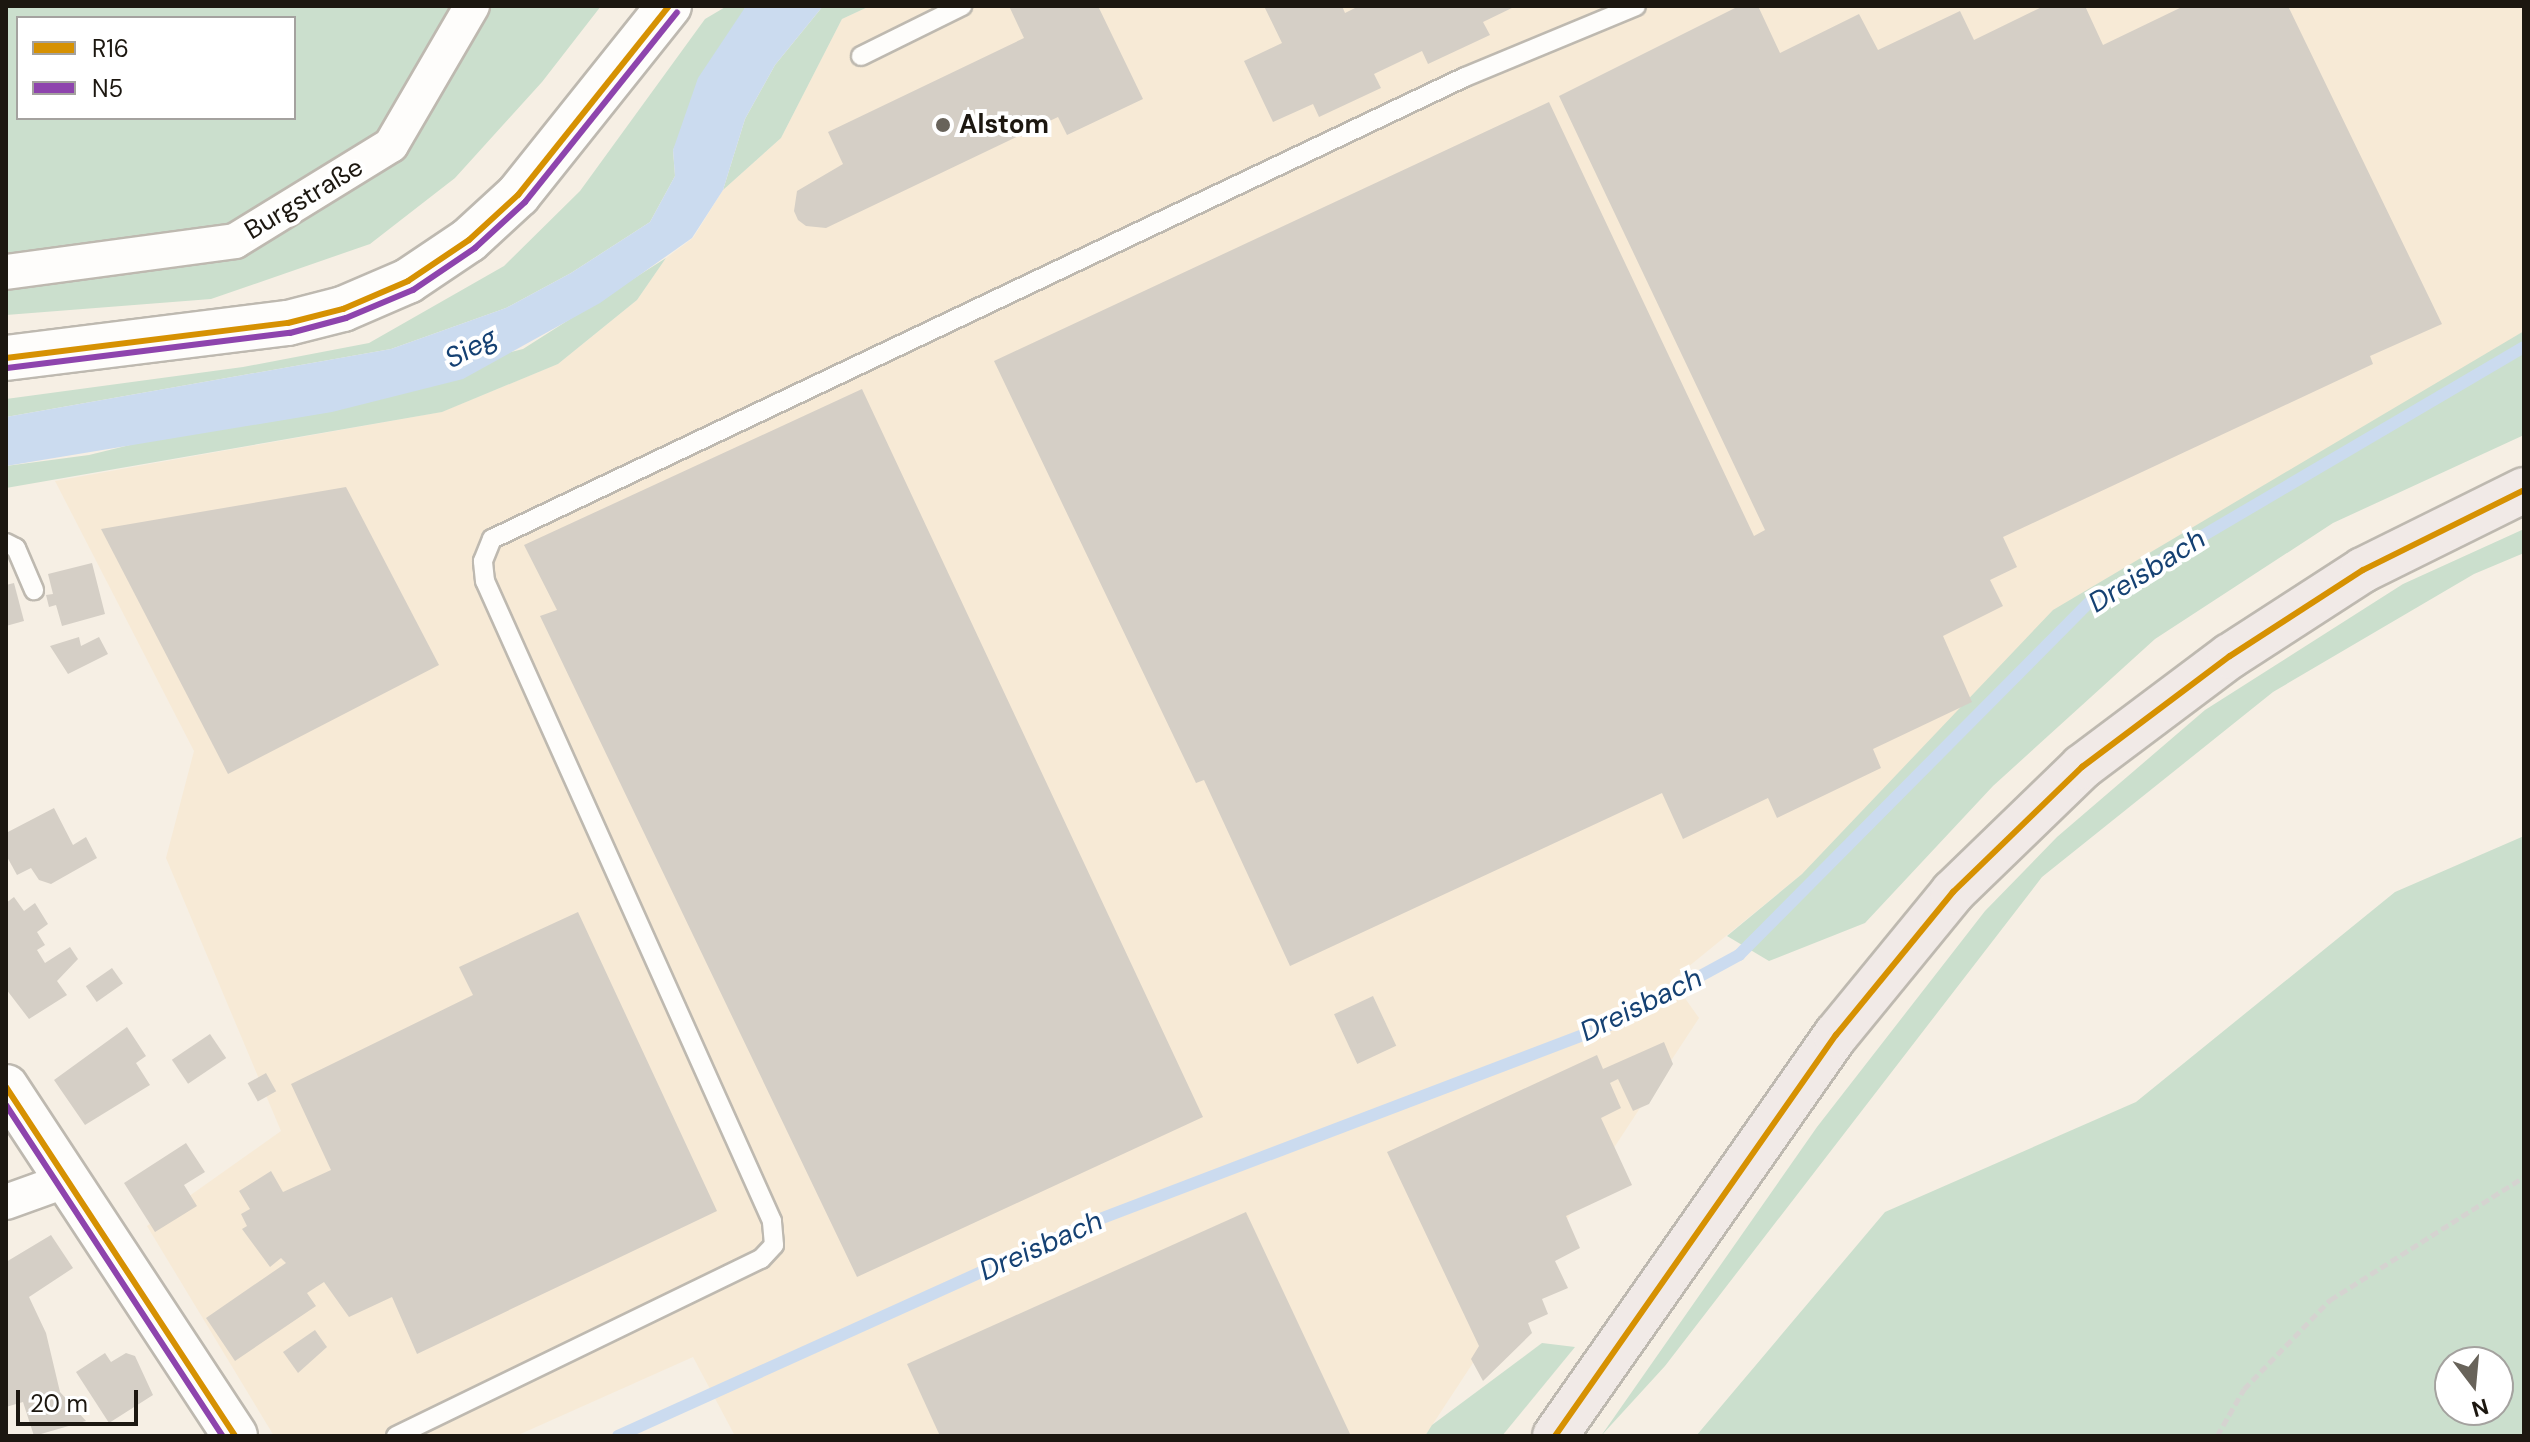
<!DOCTYPE html>
<html>
<head>
<meta charset="utf-8">
<style>
	body { margin:0 }
	#map { position:relative; width:2530px; height:1442px; overflow:hidden; background:#f6efe4; font-family:"DM Sans",sans-serif }
	div>[style] { position:absolute }
	.built>* { inset:0; background:#f7ead6 }
	.green>* { inset:0; background:#cbdfcd }
	.water>* { inset:0; background:#cbdbef }
	.stream>* { height:12px; margin:-6px; padding:0 6px; transform-origin:6px; border-radius:6px; background:#cbdbef }
	.building>* { inset:0; background:#d5cfc6; transform-origin:0 0 }
	.path>* { height:5px; margin-top:-2.5px; transform-origin:0; background:repeating-linear-gradient(90deg,#d5d3d0 0 8px,transparent 0 12px) }
	.roads { filter:drop-shadow(2px 0 #beb9b0) drop-shadow(-2px 0 #beb9b0) drop-shadow(0 2px #beb9b0) drop-shadow(0 -2px #beb9b0) }
	.lane>* { height:18px; margin:-9px; padding:0 9px; transform-origin:9px; border-radius:9px; background:#fefdfb }
	.street>* { height:34px; margin:-17px; padding:0 17px; transform-origin:17px; border-radius:17px; background:#fefdfb }
	.secondary>* { height:44px; margin:-22px; padding:0 22px; transform-origin:22px; border-radius:22px; background:#fefdfb }
	.primary>* { height:44px; margin:-22px; padding:0 22px; transform-origin:22px; border-radius:22px; background:#f1eae7 }
	.bus-1>* { height:6px; margin:-3px; padding:0 3px; transform-origin:3px; border-radius:3px; background:#d69102 }
	.bus-2>* { height:6px; margin:-3px; padding:0 3px; transform-origin:3px; border-radius:3px; background:#8e44ad }
	.dots>* { width:22px; height:22px; translate:-50% -50%; box-sizing:border-box; border:4px solid #fff; border-radius:50% }
	span { translate:-50% -50%; white-space:nowrap; text-align:center; line-height:1.15; -webkit-text-stroke:8px #fff; paint-order:stroke }
	.poi-label { font-size:26px; color:#1c1710; font-weight:700 }
	.left { translate:0 -50%; text-align:left }
	.street-label { font-size:26px; color:#1c1710 }
	.water-label { font-size:28px; color:#154173; font-style:italic }
	.frame { position:absolute; inset:0; border:8px solid #1c1710; pointer-events:none }
	.legend { position:absolute; left:16px; top:16px; width:280px; height:104px; box-sizing:border-box; background:#fff; border:2px solid #a4a29f; margin:0; padding:10px 14px; list-style:none; font-size:24px; color:#1c1710 }
	.legend li { display:flex; align-items:center; gap:16px; height:40px }
	.legend b { width:40px; border:2px solid #a4a29f }
	.north { position:absolute; left:2434px; top:1346px; width:80px; height:80px; box-sizing:border-box; background:#fff; border:2px solid #a4a29f; border-radius:50%; rotate:164deg; font-size:22px; font-weight:700; line-height:32px; text-align:center; color:#1c1710 }
	.north::after { content:''; display:block; margin:auto; width:28px; height:36px; background:#68635a; clip-path:polygon(50% 0,100% 100%,50% 72%,0 100%) }
	.scale { position:absolute; left:16px; top:1390px; width:122px; height:36px; box-sizing:border-box; border:4px solid #1c1710; border-top:0; padding-left:10px; font-size:24px; line-height:28px; white-space:nowrap; color:#1c1710; -webkit-text-stroke:6px #fff; paint-order:stroke }
</style>
</head>
<body>
<div id="map">
	<div class="built">
		<div style="clip-path:polygon(870px 6px,2524px 6px,2524px 331px,2481px 358px,1802px 874px,1672px 980px,1699px 1018px,1425px 1436px,735px 1436px,693px 1357px,516px 1436px,274px 1436px,147px 1226px,281px 1131px,166px 858px,194px 751px,55px 481px,441px 412px,558px 364px,637px 300px,666px 258px,693px 238px,723px 190px,781px 138px,842px 19px)"></div>
	</div>
	<div class="green">
		<div style="clip-path:polygon(evenodd,6px 6px,601px 6px,542px 82px,455px 178px,370px 244px,211px 299px,6px 315px,6px 6px,18px 18px,294px 18px,294px 118px,18px 118px,18px 18px)"></div>
		<div style="clip-path:polygon(727px 6px,746px 6px,673px 150px,675px 176px,650px 222px,571px 273px,506px 308px,391px 349px,6px 417px,6px 399px,243px 367px,369px 343px,504px 266px,580px 191px,705px 19px)"></div>
		<div style="clip-path:polygon(823px 6px,870px 6px,842px 19px,781px 138px,723px 190px,745px 119px,775px 65px)"></div>
		<div style="clip-path:polygon(666px 258px,637px 300px,558px 364px,442px 412px,6px 488px,6px 466px,89px 455px,523px 349px)"></div>
		<div style="clip-path:polygon(2524px 331px,2524px 435px,2333px 523px,2155px 639px,1993px 786px,1865px 923px,1769px 961px,1727px 936px,1802px 874px,2053px 610px)"></div>
		<div style="clip-path:polygon(2524px 529px,2524px 553px,2474px 574px,2273px 692px,2042px 877px,1665px 1366px,1601px 1436px,1817px 1127px,1985px 911px,2057px 837px,2205px 710px,2403px 584px)"></div>
		<div style="clip-path:polygon(evenodd,2524px 836px,2524px 1436px,1696px 1436px,1885px 1212px,2136px 1102px,2395px 892px,2524px 836px,2450px 1362px,2498px 1362px,2498px 1410px,2450px 1410px,2450px 1362px)"></div>
		<div style="clip-path:polygon(1542px 1343px,1575px 1347px,1502px 1436px,1425px 1436px,1432px 1425px)"></div>
	</div>
	<div class="water">
		<div style="clip-path:polygon(746px 6px,823px 6px,775px 65px,745px 119px,723px 190px,692px 238px,600px 303px,463px 379px,332px 412px,6px 466px,6px 417px,391px 349px,506px 308px,571px 273px,650px 222px,675px 176px,673px 150px,698px 78px)"></div>
	</div>
	<div class="stream">
		<div style="left:618px;top:1436px;width:520px;rotate:-24.3deg"></div>
		<div style="left:1092px;top:1222px;width:556px;rotate:-20.85deg"></div>
		<div style="left:1612px;top:1024px;width:145px;rotate:-28.5deg"></div>
		<div style="left:1739px;top:955px;width:498px;rotate:-45.2deg"></div>
		<div style="left:2090px;top:602px;width:503px;rotate:-30.44deg"></div>
	</div>
	<div class="building">
		<div style="clip-path:polygon(1009px 6px,1098px 6px,1143px 99px,1067px 135px,1058px 117px,826px 228px,806px 226px,798px 220px,794px 211px,797px 191px,843px 164px,828px 132px,1024px 38px)"></div>
		<div style="clip-path:polygon(1264px 6px,1342px 6px,1345px 13px,1359px 6px,1516px 6px,1483px 22px,1490px 35px,1428px 64px,1422px 51px,1374px 74px,1381px 88px,1319px 117px,1313px 104px,1273px 122px,1244px 61px,1282px 43px)"></div>
		<div style="clip-path:polygon(1739px 6px,1758px 6px,1780px 53px,1859px 14px,1878px 50px,1960px 11px,1974px 40px,2044px 6px,2085px 6px,2103px 45px,2184px 6px,2288px 6px,2442px 324px,2370px 356px,2373px 364px,2003px 537px,2017px 567px,1990px 580px,2003px 606px,1943px 636px,1972px 702px,1873px 749px,1881px 768px,1777px 818px,1768px 798px,1683px 839px,1662px 793px,1290px 966px,1204px 780px,1196px 783px,994px 361px,1549px 102px,1754px 536px,1765px 530px,1559px 96px)"></div>
		<div style="clip-path:polygon(862px 389px,1203px 1117px,857px 1277px,540px 616px,557px 610px,524px 545px)"></div>
		<div style="clip-path:polygon(346px 487px,439px 665px,228px 774px,101px 529px)"></div>
		<div style="clip-path:polygon(92px 563px,105px 614px,62px 626px,56px 605px,49px 607px,46px 595px,53px 594px,48px 574px)"></div>
		<div style="clip-path:polygon(14px 583px,24px 621px,6px 626px,6px 585px)"></div>
		<div style="clip-path:polygon(79px 637px,81px 646px,99px 637px,108px 654px,68px 674px,50px 646px)"></div>
		<div style="clip-path:polygon(54px 808px,73px 845px,86px 837px,97px 858px,51px 884px,39px 880px,31px 868px,17px 875px,6px 855px,6px 833px)"></div>
		<div style="clip-path:polygon(14px 897px,24px 911px,35px 903px,48px 924px,37px 932px,45px 945px,37px 950px,45px 963px,70px 947px,78px 959px,57px 981px,67px 995px,29px 1019px,6px 989px,6px 903px)"></div>
		<div style="clip-path:polygon(578px 912px,717px 1211px,417px 1354px,392px 1297px,349px 1317px,324px 1282px,307px 1293px,316px 1306px,235px 1361px,206px 1318px,286px 1263px,281px 1258px,270px 1267px,242px 1229px,247px 1226px,241px 1214px,250px 1209px,239px 1191px,271px 1171px,283px 1192px,331px 1170px,291px 1084px,473px 995px,459px 967px)"></div>
		<div style="left:112px;top:968px;width:19px;height:32px;rotate:55deg"></div>
		<div style="left:1373px;top:996px;width:55px;height:43px;rotate:65deg"></div>
		<div style="clip-path:polygon(127px 1027px,146px 1056px,136px 1063px,150px 1085px,85px 1125px,54px 1080px)"></div>
		<div style="left:210px;top:1034px;width:29px;height:46px;rotate:56deg"></div>
		<div style="clip-path:polygon(1664px 1042px,1673px 1064px,1649px 1104px,1633px 1111px,1618px 1079px,1610px 1083px,1621px 1108px,1601px 1118px,1632px 1185px,1566px 1216px,1580px 1248px,1555px 1261px,1568px 1288px,1542px 1299px,1548px 1314px,1528px 1323px,1532px 1333px,1483px 1381px,1471px 1359px,1479px 1346px,1387px 1152px,1597px 1055px,1603px 1069px)"></div>
		<div style="left:266px;top:1073px;width:21px;height:21px;rotate:61deg"></div>
		<div style="clip-path:polygon(186px 1143px,205px 1172px,184px 1185px,197px 1206px,155px 1232px,124px 1183px)"></div>
		<div style="clip-path:polygon(1246px 1212px,1351px 1436px,940px 1436px,907px 1364px)"></div>
		<div style="clip-path:polygon(51px 1235px,73px 1268px,29px 1297px,46px 1333px,60px 1392px,86px 1421px,34px 1436px,23px 1402px,6px 1407px,6px 1262px)"></div>
		<div style="clip-path:polygon(315px 1330px,327px 1347px,298px 1373px,283px 1352px)"></div>
		<div style="clip-path:polygon(105px 1353px,111px 1362px,126px 1353px,135px 1356px,153px 1395px,109px 1423px,76px 1372px)"></div>
	</div>
	<div class="path">
		<div style="left:2217px;top:1436px;width:54px;rotate:-60.1deg"></div>
		<div style="left:2244px;top:1389px;width:124px;rotate:-46deg"></div>
		<div style="left:2330px;top:1300px;width:230px;rotate:-32.4deg"></div>
	</div>
	<div class="roads">
		<div class="lane">
			<div style="left:861px;top:56px;width:113px;rotate:-26.3deg"></div>
			<div style="left:6px;top:543px;width:11px;rotate:27deg"></div>
			<div style="left:16px;top:548px;width:46px;rotate:66.8deg"></div>
			<div style="left:396px;top:1436px;width:406px;rotate:-25.9deg"></div>
			<div style="left:761px;top:1259px;width:19px;rotate:-47deg"></div>
			<div style="left:774px;top:1245px;width:24px;rotate:-95deg"></div>
			<div style="left:772px;top:1221px;width:701px;rotate:-114.15deg"></div>
			<div style="left:485px;top:581px;width:20px;rotate:-96deg"></div>
			<div style="left:483px;top:561px;width:24px;rotate:-68deg"></div>
			<div style="left:492px;top:539px;width:1077px;rotate:-25.4deg"></div>
			<div style="left:1465px;top:77px;width:185px;rotate:-22.5deg"></div>
		</div>
		<div class="street">
			<div style="left:6px;top:272px;width:231px;rotate:-7.7deg"></div>
			<div style="left:235px;top:241px;width:183px;rotate:-31.6deg"></div>
			<div style="left:391px;top:145px;width:161px;rotate:-59.8deg"></div>
			<div style="left:6px;top:1202px;width:65px;rotate:-19.8deg"></div>
		</div>
		<div class="secondary">
			<div style="left:6px;top:358px;width:284px;rotate:-7.1deg"></div>
			<div style="left:288px;top:323px;width:57px;rotate:-14.3deg"></div>
			<div style="left:343px;top:309px;width:71px;rotate:-23.3deg"></div>
			<div style="left:408px;top:281px;width:73px;rotate:-33.9deg"></div>
			<div style="left:469px;top:240px;width:67px;rotate:-42.6deg"></div>
			<div style="left:518px;top:195px;width:242px;rotate:-51.4deg"></div>
			<div style="left:6px;top:1087px;width:417px;rotate:56.7deg"></div>
		</div>
		<div class="primary">
			<div style="left:1555px;top:1436px;width:490px;rotate:-55deg"></div>
			<div style="left:1836px;top:1035px;width:185px;rotate:-50.7deg"></div>
			<div style="left:1953px;top:892px;width:180px;rotate:-44.1deg"></div>
			<div style="left:2082px;top:767px;width:185px;rotate:-36.9deg"></div>
			<div style="left:2230px;top:656px;width:158px;rotate:-32.9deg"></div>
			<div style="left:2363px;top:570px;width:180px;rotate:-26.4deg"></div>
		</div>
	</div>
	<div class="bus-1">
		<div style="left:6px;top:358px;width:284px;rotate:-7.1deg"></div>
		<div style="left:288px;top:323px;width:57px;rotate:-14.3deg"></div>
		<div style="left:343px;top:309px;width:71px;rotate:-23.3deg"></div>
		<div style="left:408px;top:281px;width:73px;rotate:-33.9deg"></div>
		<div style="left:469px;top:240px;width:67px;rotate:-42.6deg"></div>
		<div style="left:518px;top:195px;width:242px;rotate:-51.4deg"></div>
		<div style="left:6px;top:1087px;width:417px;rotate:56.7deg"></div>
		<div style="left:1555px;top:1436px;width:490px;rotate:-55deg"></div>
		<div style="left:1836px;top:1035px;width:185px;rotate:-50.7deg"></div>
		<div style="left:1953px;top:892px;width:180px;rotate:-44.1deg"></div>
		<div style="left:2082px;top:767px;width:185px;rotate:-36.9deg"></div>
		<div style="left:2230px;top:656px;width:158px;rotate:-32.9deg"></div>
		<div style="left:2363px;top:570px;width:180px;rotate:-26.4deg"></div>
	</div>
	<div class="bus-2">
		<div style="left:7px;top:368px;width:285px;rotate:-7.1deg"></div>
		<div style="left:290px;top:333px;width:58px;rotate:-15deg"></div>
		<div style="left:346px;top:318px;width:73px;rotate:-22.7deg"></div>
		<div style="left:413px;top:290px;width:75px;rotate:-34.1deg"></div>
		<div style="left:475px;top:248px;width:68px;rotate:-42.6deg"></div>
		<div style="left:525px;top:202px;width:243px;rotate:-51.3deg"></div>
		<div style="left:6px;top:1105px;width:396px;rotate:56.8deg"></div>
	</div>
	<div class="dots">
		<div style="left:943px;top:125px;background:#68635a"></div>
	</div>
	<div class="poi-label">
		<span class="left" style="left:959px;top:125px">Alstom</span>
	</div>
	<div class="street-label">
		<span style="left:304px;top:199px;rotate:-31deg">Burgstraße</span>
	</div>
	<div class="water-label">
		<span style="left:471px;top:348px;rotate:-28deg">Sieg</span>
		<span style="left:2147px;top:571px;rotate:-32deg">Dreisbach</span>
		<span style="left:1641px;top:1005px;rotate:-26deg">Dreisbach</span>
		<span style="left:1041px;top:1246px;rotate:-24deg">Dreisbach</span>
	</div>
	<div class="frame"></div>
	<ul class="legend">
	<li><b style="height:10px;background:#d69102"></b>R16</li>
	<li><b style="height:10px;background:#8e44ad"></b>N5</li>
	</ul>
	<div class="north">N</div>
	<div class="scale">20 m</div>
</div>
</body>
</html>
